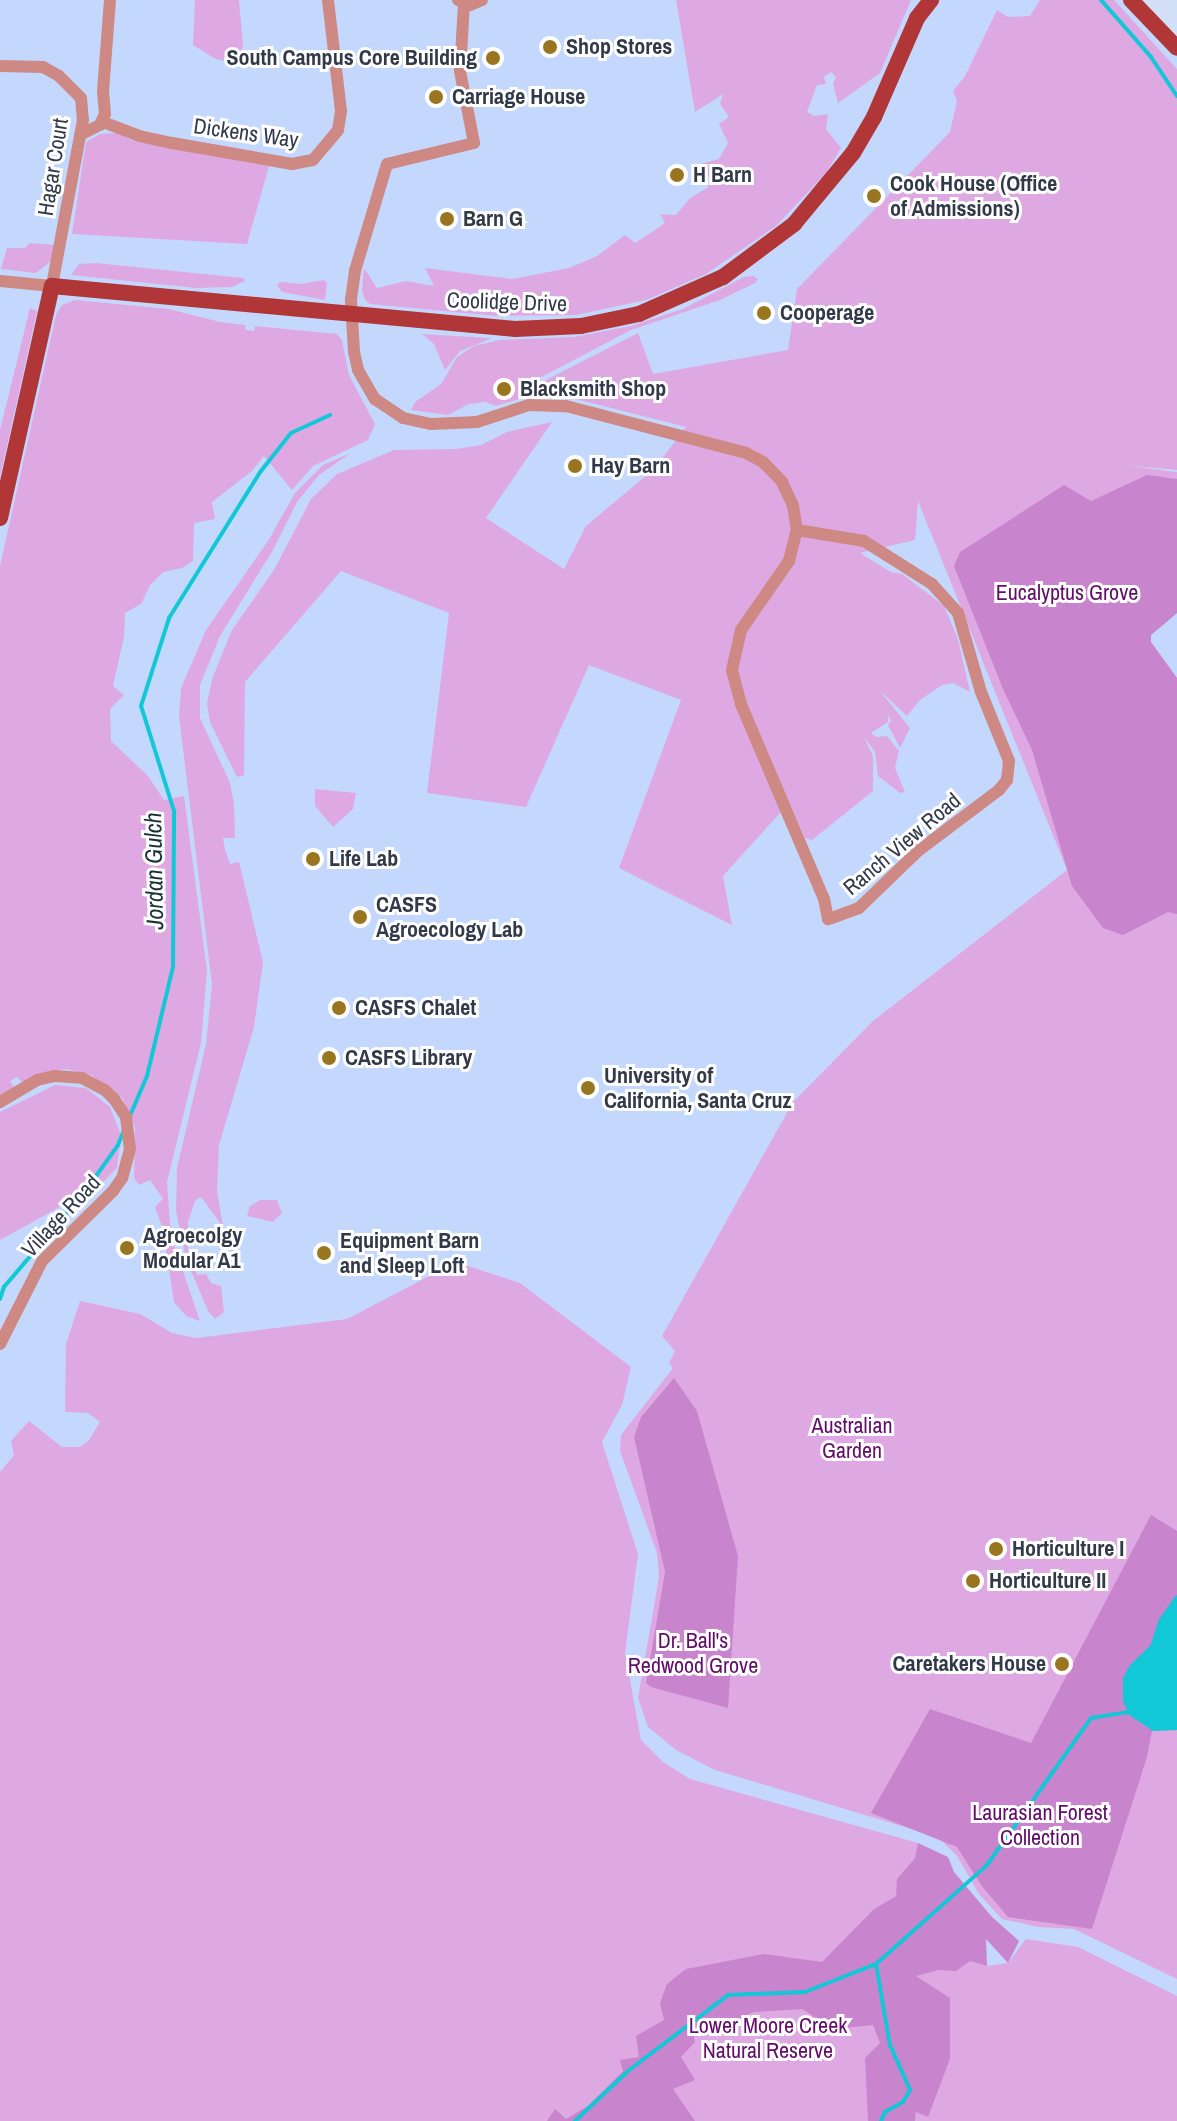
<!DOCTYPE html>
<html>
<head>
<meta charset="utf-8">
<style>
	body { margin:0 }
	#map { position:relative; width:1177px; height:2121px; overflow:hidden; background:#d3e0f8; font-family:"Archivo Narrow",sans-serif }
	div>[style] { position:absolute }
	.built>* { inset:0; background:#c4d8fe }
	.green>* { inset:0; background:#dea9e2 }
	.forest>* { inset:0; background:#c884cd }
	.water>* { inset:0; background:#12c7d6 }
	.stream>* { height:4px; margin:-2px; padding:0 2px; transform-origin:2px; border-radius:2px; background:#12c7d6 }
	.minor>* { height:12px; margin:-6px; padding:0 6px; transform-origin:6px; border-radius:6px; background:#ce8984 }
	.major>* { height:16px; margin:-8px; padding:0 8px; transform-origin:8px; border-radius:8px; background:#b13638 }
	.dots>* { width:22px; height:22px; translate:-50% -50%; box-sizing:border-box; border:4px solid #fff; border-radius:50% }
	span { translate:-50% -50%; white-space:nowrap; text-align:center; line-height:1.15; -webkit-text-stroke:6px #fff; paint-order:stroke }
	.poi-label { font-size:22px; color:#323a4a; font-weight:700 }
	.left { translate:0 -50%; text-align:left }
	.right { translate:-100% -50%; text-align:right }
	.street-label { font-size:22px; color:#323a4a }
	.park-label { font-size:22px; color:#620d6a }
	.water-label { font-size:24px; color:#193234; font-style:italic }
</style>
</head>
<body>
<div id="map">
	<div class="built">
		<div style="clip-path:polygon(0 0,1138px 0,1177px 56px,1177px 2121px,0 2121px)"></div>
	</div>
	<div class="green">
		<div style="clip-path:polygon(195px 0,239px 0,243px 47px,237px 56px,226px 61px,216px 59px,193px 45px)"></div>
		<div style="clip-path:polygon(676px 0,911px 0,880px 73px,838px 103px,833px 84px,836px 77px,831px 72px,824px 77px,826px 84px,817px 85px,807px 112px,814px 116px,828px 114px,826px 129px,841px 148px,826px 173px,776px 226px,706px 274px,646px 300px,576px 315px,497px 316px,370px 304px,365px 300px,362px 291px,364px 268px,377px 288px,406px 281px,434px 286px,425px 268px,512px 279px,569px 268px,597px 256px,625px 235px,635px 243px,665px 223px,660px 214px,676px 215px,690px 198px,707px 188px,711px 181px,701px 164px,719px 159px,728px 143px,719px 124px,729px 117px,720px 104px,723px 94px,695px 112px)"></div>
		<div style="clip-path:polygon(1040px 0,1114px 0,1177px 69px,1177px 470px,1123px 465px,1177px 472px,1177px 613px,1151px 635px,1151px 642px,1177px 678px,1177px 1979px,1074px 1929px,1038px 1927px,1002px 1919px,979px 1894px,957px 1856px,938px 1837px,715px 1770px,676px 1750px,648px 1727px,638px 1698px,659px 1577px,657px 1553px,620px 1451px,621px 1435px,673px 1368px,669px 1363px,675px 1351px,662px 1336px,793px 1102px,873px 1021px,1067px 870px,918px 501px,915px 540px,860px 553px,891px 572px,902px 574px,944px 606px,958px 639px,970px 692px,953px 683px,942px 685px,920px 700px,907px 716px,880px 691px,910px 728px,900px 748px,888px 725px,891px 721px,888px 715px,888px 722px,871px 733px,876px 737px,887px 736px,899px 751px,895px 768px,905px 792px,900px 793px,878px 776px,875px 752px,864px 737px,873px 756px,873px 791px,812px 840px,805px 838px,789px 803px,723px 876px,732px 925px,619px 868px,681px 700px,589px 665px,526px 807px,427px 793px,449px 613px,341px 571px,245px 682px,244px 775px,237px 777px,210px 722px,207px 704px,212px 679px,232px 630px,274px 570px,311px 499px,337px 474px,394px 450px,456px 449px,481px 445px,507px 432px,552px 422px,486px 518px,564px 569px,586px 526px,654px 469px,686px 427px,572px 398px,530px 396px,532px 387px,638px 333px,653px 374px,788px 350px,797px 289px,950px 132px,957px 101px,953px 91px,965px 76px,997px 10px,1008px 17px,1030px 16px)"></div>
		<div style="clip-path:polygon(117px 133px,134px 141px,269px 166px,247px 244px,72px 234px,86px 142px,100px 134px)"></div>
		<div style="clip-path:polygon(30px 243px,54px 245px,51px 261px,36px 273px,1px 269px,7px 248px,25px 248px)"></div>
		<div style="clip-path:polygon(96px 263px,243px 278px,245px 281px,232px 287px,196px 288px,71px 275px,79px 264px)"></div>
		<div style="clip-path:polygon(753px 276px,758px 279px,755px 283px,720px 300px,631px 330px,534px 381px,528px 386px,526px 397px,496px 406px,485px 402px,469px 404px,448px 415px,411px 410px,415px 402px,441px 384px,457px 357px,474px 346px,500px 340px,574px 337px,631px 326px,683px 309px,744px 277px)"></div>
		<div style="clip-path:polygon(324px 280px,327px 283px,325px 300px,282px 292px,277px 285px,280px 282px,301px 284px)"></div>
		<div style="clip-path:polygon(75px 300px,169px 309px,220px 322px,245px 325px,246px 330px,254px 331px,255px 326px,337px 334px,342px 340px,349px 375px,375px 424px,368px 440px,313px 466px,292px 490px,264px 456px,252px 471px,212px 502px,215px 519px,194px 523px,193px 561px,182px 568px,163px 572px,150px 585px,141px 604px,125px 613px,124px 637px,113px 686px,124px 695px,110px 709px,111px 741px,148px 776px,164px 800px,184px 796px,207px 971px,201px 1043px,167px 1182px,171px 1236px,200px 1321px,186px 1316px,174px 1302px,163px 1229px,155px 1207px,163px 1199px,150px 1180px,139px 1185px,134px 1178px,135px 1127px,122px 1098px,91px 1075px,67px 1069px,47px 1072px,22px 1082px,17px 1077px,10px 1081px,14px 1087px,0 1096px,0 566px,56px 315px,62px 305px)"></div>
		<div style="clip-path:polygon(30px 308px,37px 311px,0 477px,0 430px)"></div>
		<div style="clip-path:polygon(422px 334px,489px 338px,490px 339px,460px 351px,445px 370px,434px 344px)"></div>
		<div style="clip-path:polygon(351px 453px,319px 475px,297px 502px,273px 550px,220px 636px,200px 685px,200px 718px,230px 783px,234px 803px,235px 838px,223px 838px,225px 850px,230px 864px,239px 862px,263px 962px,254px 1027px,219px 1145px,217px 1190px,223px 1227px,201px 1197px,195px 1201px,188px 1222px,188px 1251px,197px 1275px,206px 1274px,211px 1283px,221px 1286px,224px 1312px,215px 1319px,208px 1311px,186px 1259px,176px 1211px,177px 1168px,206px 1044px,212px 985px,179px 716px,181px 688px,206px 630px,268px 541px,295px 493px,323px 465px)"></div>
		<div style="clip-path:polygon(315px 789px,356px 793px,353px 809px,333px 827px,315px 806px)"></div>
		<div style="clip-path:polygon(55px 1085px,86px 1088px,110px 1107px,121px 1135px,117px 1168px,89px 1196px,74px 1199px,0 1240px,0 1112px)"></div>
		<div style="clip-path:polygon(260px 1200px,277px 1200px,282px 1213px,273px 1222px,247px 1216px,250px 1206px)"></div>
		<div style="clip-path:polygon(456px 1262px,520px 1283px,631px 1367px,622px 1405px,602px 1442px,638px 1554px,625px 1653px,641px 1740px,663px 1762px,690px 1779px,918px 1843px,915px 1858px,898px 1879px,896px 1896px,874px 1909px,970px 1961px,987px 1966px,1008px 1963px,1026px 1939px,1078px 1947px,1177px 1996px,1177px 2121px,915px 2121px,916px 2111px,927px 2117px,950px 2059px,874px 2121px,0 2121px,0 1472px,14px 1455px,11px 1441px,29px 1421px,62px 1447px,80px 1447px,89px 1440px,100px 1422px,88px 1413px,65px 1412px,66px 1344px,80px 1301px,140px 1314px,172px 1333px,196px 1338px,347px 1319px)"></div>
	</div>
	<div class="forest">
		<div style="clip-path:polygon(1147px 475px,1177px 479px,1177px 613px,1151px 635px,1151px 642px,1177px 678px,1177px 914px,1168px 912px,1123px 935px,1103px 928px,1072px 886px,1032px 750px,1003px 689px,954px 566px,960px 552px,1064px 485px,1091px 501px)"></div>
		<div style="clip-path:polygon(674px 1378px,697px 1411px,738px 1556px,728px 1708px,651px 1687px,646px 1683px,665px 1572px,634px 1437px,641px 1417px)"></div>
		<div style="clip-path:polygon(1151px 1515px,1177px 1531px,1177px 1599px,1147px 1757px,1092px 1929px,1008px 1917px,981px 1885px,957px 1847px,871px 1813px,930px 1709px,1031px 1743px)"></div>
		<div style="clip-path:polygon(918px 1843px,948px 1857px,954px 1872px,992px 1917px,1019px 1941px,1008px 1963px,986px 1939px,987px 1966px,970px 1961px,956px 1971px,938px 1970px,916px 1976px,950px 1998px,950px 2059px,928px 2117px,916px 2112px,915px 2121px,868px 2121px,865px 2058px,880px 2043px,873px 2025px,834px 2029px,802px 2009px,754px 2012px,710px 2032px,702px 2030px,693px 2034px,695px 2042px,681px 2057px,695px 2080px,673px 2089px,695px 2121px,547px 2121px,555px 2109px,566px 2119px,588px 2106px,623px 2071px,620px 2060px,639px 2057px,636px 2036px,664px 2020px,660px 2003px,667px 1984px,686px 1969px,764px 1954px,822px 1962px,874px 1909px,896px 1896px,897px 1879px,915px 1858px)"></div>
	</div>
	<div class="water">
		<div style="clip-path:polygon(1177px 1597px,1177px 1730px,1153px 1731px,1129px 1715px,1123px 1701px,1123px 1678px,1130px 1665px,1153px 1643px,1161px 1620px)"></div>
	</div>
	<div class="stream">
		<div style="left:1101px;top:0;width:76px;rotate:48.7deg"></div>
		<div style="left:1151px;top:57px;width:47px;rotate:56.3deg"></div>
		<div style="left:129px;top:1118px;width:46px;rotate:-66.8deg"></div>
		<div style="left:147px;top:1076px;width:112px;rotate:-76.6deg"></div>
		<div style="left:173px;top:967px;width:156px;rotate:-89.6deg"></div>
		<div style="left:174px;top:811px;width:110px;rotate:-107.4deg"></div>
		<div style="left:141px;top:706px;width:92px;rotate:-72.3deg"></div>
		<div style="left:169px;top:618px;width:173px;rotate:-58deg"></div>
		<div style="left:261px;top:471px;width:48px;rotate:-51.7deg"></div>
		<div style="left:291px;top:433px;width:43px;rotate:-24.8deg"></div>
		<div style="left:0;top:1299px;width:13px;rotate:-72deg"></div>
		<div style="left:4px;top:1287px;width:123px;rotate:-49.6deg"></div>
		<div style="left:84px;top:1193px;width:59px;rotate:-54.7deg"></div>
		<div style="left:118px;top:1145px;width:16px;rotate:-68deg"></div>
		<div style="left:1152px;top:1647px;width:28px;rotate:-72deg"></div>
		<div style="left:1161px;top:1620px;width:28px;rotate:-55deg"></div>
		<div style="left:876px;top:1964px;width:82px;rotate:80.2deg"></div>
		<div style="left:890px;top:2045px;width:49px;rotate:66deg"></div>
		<div style="left:910px;top:2090px;width:14px;rotate:120deg"></div>
		<div style="left:903px;top:2102px;width:21px;rotate:151deg"></div>
		<div style="left:885px;top:2112px;width:10px;rotate:114deg"></div>
		<div style="left:575px;top:2121px;width:73px;rotate:-43.3deg"></div>
		<div style="left:628px;top:2071px;width:126px;rotate:-37.2deg"></div>
		<div style="left:728px;top:1995px;width:77px;rotate:-2.2deg"></div>
		<div style="left:805px;top:1992px;width:76px;rotate:-21.5deg"></div>
		<div style="left:876px;top:1964px;width:149px;rotate:-41.7deg"></div>
		<div style="left:987px;top:1865px;width:180px;rotate:-54.7deg"></div>
		<div style="left:1091px;top:1718px;width:39px;rotate:-9deg"></div>
	</div>
	<div class="minor">
		<div style="left:458px;top:0;width:13px;rotate:23deg"></div>
		<div style="left:470px;top:5px;width:13px;rotate:-23deg"></div>
		<div style="left:464px;top:4px;width:67px;rotate:93.4deg"></div>
		<div style="left:460px;top:71px;width:73px;rotate:79deg"></div>
		<div style="left:474px;top:143px;width:89px;rotate:166.4deg"></div>
		<div style="left:387px;top:164px;width:112px;rotate:106.7deg"></div>
		<div style="left:355px;top:271px;width:30px;rotate:98deg"></div>
		<div style="left:351px;top:301px;width:51px;rotate:86.6deg"></div>
		<div style="left:354px;top:352px;width:18px;rotate:77deg"></div>
		<div style="left:358px;top:370px;width:34px;rotate:60deg"></div>
		<div style="left:375px;top:399px;width:34px;rotate:34deg"></div>
		<div style="left:403px;top:418px;width:29px;rotate:12deg"></div>
		<div style="left:431px;top:424px;width:46px;rotate:-2.5deg"></div>
		<div style="left:477px;top:422px;width:55px;rotate:-18.1deg"></div>
		<div style="left:529px;top:405px;width:37px;rotate:2deg"></div>
		<div style="left:566px;top:406px;width:186px;rotate:14.6deg"></div>
		<div style="left:746px;top:453px;width:19px;rotate:28deg"></div>
		<div style="left:763px;top:462px;width:28px;rotate:46deg"></div>
		<div style="left:782px;top:482px;width:26px;rotate:65deg"></div>
		<div style="left:793px;top:506px;width:24px;rotate:81deg"></div>
		<div style="left:797px;top:530px;width:68px;rotate:9.3deg"></div>
		<div style="left:864px;top:541px;width:80px;rotate:32.3deg"></div>
		<div style="left:932px;top:584px;width:39px;rotate:48deg"></div>
		<div style="left:958px;top:613px;width:82px;rotate:73.8deg"></div>
		<div style="left:981px;top:692px;width:74px;rotate:67.9deg"></div>
		<div style="left:1009px;top:761px;width:19px;rotate:96deg"></div>
		<div style="left:1007px;top:780px;width:13px;rotate:129deg"></div>
		<div style="left:999px;top:790px;width:101px;rotate:143deg"></div>
		<div style="left:918px;top:851px;width:82px;rotate:136deg"></div>
		<div style="left:859px;top:908px;width:33px;rotate:160deg"></div>
		<div style="left:828px;top:919px;width:20px;rotate:-101deg"></div>
		<div style="left:824px;top:899px;width:212px;rotate:-113.1deg"></div>
		<div style="left:741px;top:704px;width:35px;rotate:-105deg"></div>
		<div style="left:732px;top:670px;width:41px;rotate:-77.3deg"></div>
		<div style="left:741px;top:630px;width:84px;rotate:-55.2deg"></div>
		<div style="left:789px;top:561px;width:32px;rotate:-76deg"></div>
		<div style="left:0;top:66px;width:43px;rotate:1.3deg"></div>
		<div style="left:43px;top:67px;width:18px;rotate:29deg"></div>
		<div style="left:59px;top:76px;width:31px;rotate:45deg"></div>
		<div style="left:81px;top:98px;width:22px;rotate:85deg"></div>
		<div style="left:83px;top:120px;width:169px;rotate:100.6deg"></div>
		<div style="left:52px;top:286px;width:52px;rotate:-174.5deg"></div>
		<div style="left:103px;top:122px;width:39px;rotate:21deg"></div>
		<div style="left:139px;top:136px;width:34px;rotate:12deg"></div>
		<div style="left:172px;top:143px;width:122px;rotate:9.9deg"></div>
		<div style="left:292px;top:164px;width:21px;rotate:-11deg"></div>
		<div style="left:313px;top:160px;width:39px;rotate:-50deg"></div>
		<div style="left:338px;top:130px;width:19px;rotate:-81deg"></div>
		<div style="left:341px;top:111px;width:112px;rotate:-96.7deg"></div>
		<div style="left:80px;top:135px;width:22px;rotate:-27deg"></div>
		<div style="left:100px;top:125px;width:12px;rotate:-66deg"></div>
		<div style="left:105px;top:114px;width:23px;rotate:-95deg"></div>
		<div style="left:103px;top:91px;width:91px;rotate:-85.6deg"></div>
		<div style="left:0;top:1102px;width:43px;rotate:-30.7deg"></div>
		<div style="left:37px;top:1080px;width:18px;rotate:-13deg"></div>
		<div style="left:55px;top:1076px;width:27px;rotate:4deg"></div>
		<div style="left:82px;top:1078px;width:26px;rotate:28deg"></div>
		<div style="left:105px;top:1090px;width:13px;rotate:45deg"></div>
		<div style="left:114px;top:1099px;width:22px;rotate:56deg"></div>
		<div style="left:126px;top:1117px;width:32px;rotate:83deg"></div>
		<div style="left:130px;top:1149px;width:30px;rotate:105deg"></div>
		<div style="left:122px;top:1178px;width:16px;rotate:125deg"></div>
		<div style="left:113px;top:1191px;width:100px;rotate:135.4deg"></div>
		<div style="left:42px;top:1261px;width:93px;rotate:116.8deg"></div>
	</div>
	<div class="major">
		<div style="left:1131px;top:0;width:66px;rotate:46.2deg"></div>
		<div style="left:0;top:518px;width:238px;rotate:-77.4deg"></div>
		<div style="left:52px;top:286px;width:465px;rotate:5.3deg"></div>
		<div style="left:515px;top:329px;width:66px;rotate:-2.6deg"></div>
		<div style="left:581px;top:326px;width:59px;rotate:-11.7deg"></div>
		<div style="left:639px;top:314px;width:92px;rotate:-23.8deg"></div>
		<div style="left:723px;top:277px;width:89px;rotate:-36.7deg"></div>
		<div style="left:794px;top:224px;width:92px;rotate:-50.3deg"></div>
		<div style="left:853px;top:153px;width:42px;rotate:-59.7deg"></div>
		<div style="left:874px;top:117px;width:108px;rotate:-66.5deg"></div>
		<div style="left:917px;top:18px;width:23px;rotate:-52deg"></div>
	</div>
	<div class="dots">
		<div style="left:550px;top:47px;background:#99751f"></div>
		<div style="left:493px;top:58px;background:#99751f"></div>
		<div style="left:436px;top:97px;background:#99751f"></div>
		<div style="left:677px;top:175px;background:#99751f"></div>
		<div style="left:874px;top:196px;background:#99751f"></div>
		<div style="left:447px;top:219px;background:#99751f"></div>
		<div style="left:764px;top:313px;background:#99751f"></div>
		<div style="left:504px;top:389px;background:#99751f"></div>
		<div style="left:575px;top:466px;background:#99751f"></div>
		<div style="left:313px;top:859px;background:#99751f"></div>
		<div style="left:360px;top:917px;background:#99751f"></div>
		<div style="left:339px;top:1008px;background:#99751f"></div>
		<div style="left:329px;top:1058px;background:#99751f"></div>
		<div style="left:588px;top:1088px;background:#99751f"></div>
		<div style="left:127px;top:1248px;background:#99751f"></div>
		<div style="left:324px;top:1253px;background:#99751f"></div>
		<div style="left:996px;top:1549px;background:#99751f"></div>
		<div style="left:973px;top:1581px;background:#99751f"></div>
		<div style="left:1062px;top:1664px;background:#99751f"></div>
	</div>
	<div class="poi-label">
		<span class="left" style="left:566px;top:47px">Shop Stores</span>
		<span class="right" style="left:477px;top:58px">South Campus Core Building</span>
		<span class="left" style="left:452px;top:97px">Carriage House</span>
		<span class="left" style="left:693px;top:175px">H Barn</span>
		<span class="left" style="left:890px;top:196px">Cook House (Office<br>of Admissions)</span>
		<span class="left" style="left:463px;top:219px">Barn G</span>
		<span class="left" style="left:780px;top:313px">Cooperage</span>
		<span class="left" style="left:520px;top:389px">Blacksmith Shop</span>
		<span class="left" style="left:591px;top:466px">Hay Barn</span>
		<span class="left" style="left:329px;top:859px">Life Lab</span>
		<span class="left" style="left:376px;top:917px">CASFS<br>Agroecology Lab</span>
		<span class="left" style="left:355px;top:1008px">CASFS Chalet</span>
		<span class="left" style="left:345px;top:1058px">CASFS Library</span>
		<span class="left" style="left:604px;top:1088px">University of<br>California, Santa Cruz</span>
		<span class="left" style="left:143px;top:1248px">Agroecolgy<br>Modular A1</span>
		<span class="left" style="left:340px;top:1253px">Equipment Barn<br>and Sleep Loft</span>
		<span class="left" style="left:1012px;top:1549px">Horticulture I</span>
		<span class="left" style="left:989px;top:1581px">Horticulture II</span>
		<span class="right" style="left:1046px;top:1664px">Caretakers House</span>
	</div>
	<div class="street-label">
		<span style="left:246px;top:133px;rotate:8deg">Dickens Way</span>
		<span style="left:53px;top:167px;rotate:-81deg">Hagar Court</span>
		<span style="left:507px;top:302px;rotate:2deg">Coolidge Drive</span>
		<span style="left:902px;top:844px;rotate:-40deg">Ranch View Road</span>
		<span style="left:61px;top:1216px;rotate:-47deg">Village Road</span>
	</div>
	<div class="park-label">
		<span style="left:1067px;top:593px">Eucalyptus Grove</span>
		<span style="left:852px;top:1438px">Australian<br>Garden</span>
		<span style="left:693px;top:1653px">Dr. Ball's<br>Redwood Grove</span>
		<span style="left:1040px;top:1825px">Laurasian Forest<br>Collection</span>
		<span style="left:768px;top:2038px">Lower Moore Creek<br>Natural Reserve</span>
	</div>
	<div class="water-label">
		<span style="left:154px;top:871px;rotate:-91deg">Jordan Gulch</span>
	</div>
</div>
</body>
</html>
